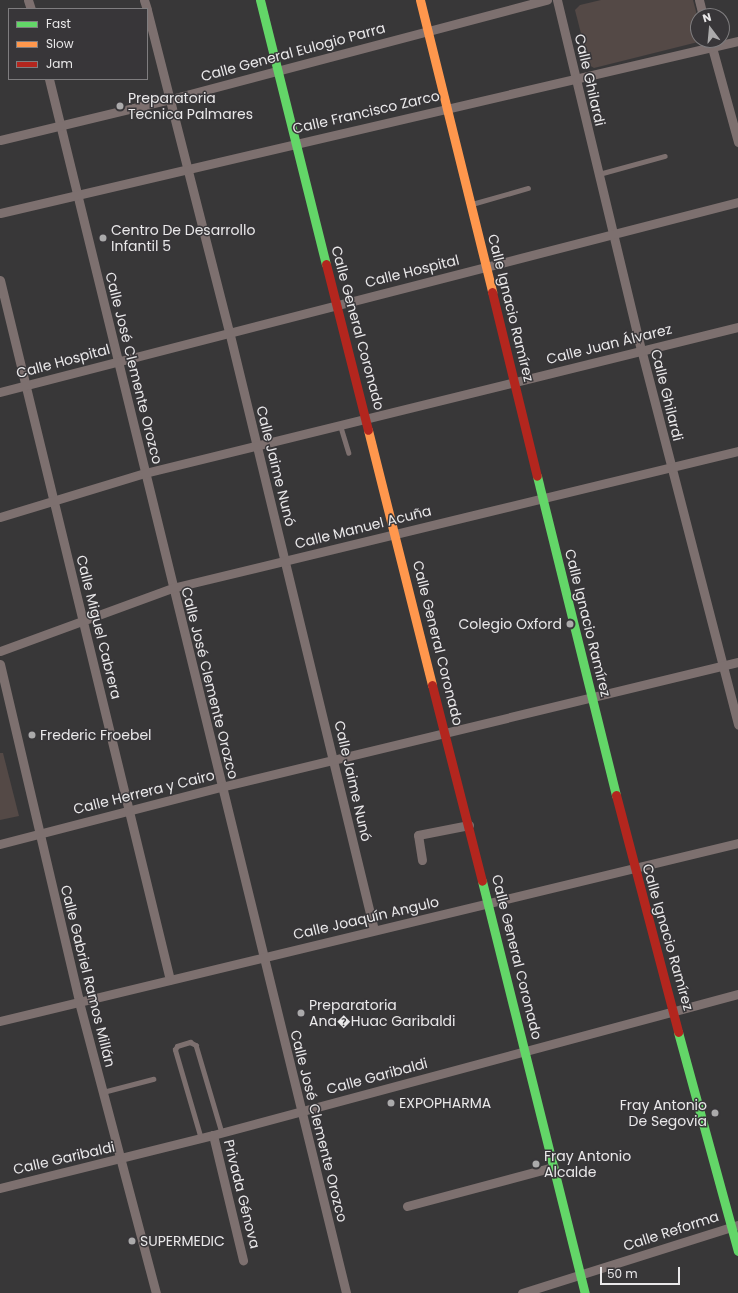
<!DOCTYPE html>
<html>
<head>
<meta charset="utf-8">
<style>
	body { margin:0 }
	#map { position:relative; width:738px; height:1293px; overflow:hidden; background:#383738; font-family:Poppins,sans-serif }
	div>[style] { position:absolute }
	.building>* { inset:0; background:#544946 }
	.lane>* { height:4.5px; margin:-2.25px; padding:0 2.25px; transform-origin:2.25px; border-radius:2.25px; background:#7d706f }
	.street>* { height:9px; margin:-4.5px; padding:0 4.5px; transform-origin:4.5px; border-radius:4.5px; background:#7d706f }
	.fast>* { height:9px; margin:-4.5px; padding:0 4.5px; transform-origin:4.5px; border-radius:4.5px; background:#63d668 }
	.slow>* { height:9px; margin:-4.5px; padding:0 4.5px; transform-origin:4.5px; border-radius:4.5px; background:#ff974d }
	.jam>* { height:9px; margin:-4.5px; padding:0 4.5px; transform-origin:4.5px; border-radius:4.5px; background:#b3261e }
	.dots>* { width:11px; height:11px; translate:-50% -50%; box-sizing:border-box; border:2px solid #383639; border-radius:50% }
	span { translate:-50% -50%; white-space:nowrap; text-align:center; line-height:1.15; -webkit-text-stroke:3px #383639; paint-order:stroke }
	.street-label { font-size:14px; color:#e9e8e9 }
	.poi-label { font-size:14px; color:#e9e8e9 }
	.left { translate:0 -50%; text-align:left }
	.right { translate:-100% -50%; text-align:right }
	.legend { position:absolute; left:8px; top:8px; width:140px; height:72px; box-sizing:border-box; background:#383639; border:1px solid #7f7d7f; margin:0; padding:5px 7px; list-style:none; font-size:12px; color:#e9e8e9 }
	.legend li { display:flex; align-items:center; gap:8px; height:20px }
	.legend b { width:20px; border:1px solid #7f7d7f }
	.north { position:absolute; left:690px; top:8px; width:40px; height:40px; box-sizing:border-box; background:#383639; border:1px solid #7f7d7f; border-radius:50%; rotate:344deg; font-size:11px; font-weight:700; line-height:16px; text-align:center; color:#e9e8e9 }
	.north::after { content:''; display:block; margin:auto; width:14px; height:18px; background:#abaaab; clip-path:polygon(50% 0,100% 100%,50% 72%,0 100%) }
	.scale { position:absolute; left:600px; top:1267px; width:80px; height:18px; box-sizing:border-box; border:2px solid #e9e8e9; border-top:0; padding-left:5px; font-size:12px; line-height:14px; white-space:nowrap; color:#e9e8e9; -webkit-text-stroke:3px #383639; paint-order:stroke }
</style>
</head>
<body>
<div id="map">
	<div class="building">
		<div style="clip-path:polygon(601px 0,693px 0,698px 19px,698px 42px,594px 68px,589px 65px,575px 10px,580px 5px)"></div>
		<div style="clip-path:polygon(0 753px,3px 753px,19px 816px,0 820px)"></div>
	</div>
	<div class="lane">
		<div style="left:599px;top:174px;width:68px;rotate:-15.3deg"></div>
		<div style="left:472px;top:204px;width:58px;rotate:-15.9deg"></div>
		<div style="left:340px;top:424px;width:30px;rotate:73deg"></div>
		<div style="left:103px;top:1092px;width:52px;rotate:-14.6deg"></div>
		<div style="left:201px;top:1139px;width:93px;rotate:-106.3deg"></div>
		<div style="left:175px;top:1050px;width:4px;rotate:-63deg"></div>
		<div style="left:177px;top:1046px;width:14px;rotate:-17deg"></div>
		<div style="left:190px;top:1042px;width:7px;rotate:27deg"></div>
		<div style="left:196px;top:1045px;width:92px;rotate:73.5deg"></div>
	</div>
	<div class="street">
		<div style="left:28px;top:0;width:9px;rotate:72deg"></div>
		<div style="left:144px;top:0;width:9px;rotate:72deg"></div>
		<div style="left:557px;top:0;width:359px;rotate:76.5deg"></div>
		<div style="left:641px;top:349px;width:388px;rotate:75.5deg"></div>
		<div style="left:699px;top:0;width:16px;rotate:76deg"></div>
		<div style="left:147px;top:10px;width:331px;rotate:75.7deg"></div>
		<div style="left:229px;top:331px;width:616px;rotate:76.39deg"></div>
		<div style="left:710px;top:40px;width:106px;rotate:74.6deg"></div>
		<div style="left:49px;top:79px;width:1250px;rotate:76.25deg"></div>
		<div style="left:0;top:140px;width:176px;rotate:-13.5deg"></div>
		<div style="left:171px;top:99px;width:389px;rotate:-14.8deg"></div>
		<div style="left:0;top:213px;width:758px;rotate:-13.12deg"></div>
		<div style="left:0;top:280px;width:720px;rotate:76.35deg"></div>
		<div style="left:0;top:392px;width:762px;rotate:-14.44deg"></div>
		<div style="left:0;top:517px;width:152px;rotate:-16.9deg"></div>
		<div style="left:145px;top:473px;width:611px;rotate:-13.83deg"></div>
		<div style="left:0;top:651px;width:183px;rotate:-20.1deg"></div>
		<div style="left:172px;top:588px;width:582px;rotate:-13.61deg"></div>
		<div style="left:0;top:664px;width:347px;rotate:76.8deg"></div>
		<div style="left:79px;top:1002px;width:301px;rotate:75.2deg"></div>
		<div style="left:0;top:844px;width:228px;rotate:-14.5deg"></div>
		<div style="left:221px;top:787px;width:532px;rotate:-13.59deg"></div>
		<div style="left:422px;top:860px;width:25px;rotate:-99deg"></div>
		<div style="left:418px;top:835px;width:52px;rotate:-11.1deg"></div>
		<div style="left:0;top:1021px;width:759px;rotate:-13.56deg"></div>
		<div style="left:213px;top:1135px;width:129px;rotate:76.5deg"></div>
		<div style="left:0;top:1188px;width:219px;rotate:-14deg"></div>
		<div style="left:213px;top:1135px;width:544px;rotate:-15.03deg"></div>
		<div style="left:407px;top:1206px;width:152px;rotate:-14.9deg"></div>
		<div style="left:522px;top:1293px;width:226px;rotate:-17.5deg"></div>
	</div>
	<div class="fast">
		<div style="left:260px;top:0;width:272px;rotate:76deg"></div>
		<div style="left:537px;top:476px;width:329px;rotate:76.1deg"></div>
		<div style="left:482px;top:881px;width:425px;rotate:76deg"></div>
		<div style="left:678px;top:1032px;width:227px;rotate:74.7deg"></div>
	</div>
	<div class="slow">
		<div style="left:420px;top:0;width:301px;rotate:76.1deg"></div>
		<div style="left:368px;top:430px;width:263px;rotate:75.9deg"></div>
	</div>
	<div class="jam">
		<div style="left:326px;top:264px;width:171px;rotate:75.8deg"></div>
		<div style="left:492px;top:292px;width:189px;rotate:76.3deg"></div>
		<div style="left:432px;top:685px;width:202px;rotate:75.7deg"></div>
		<div style="left:616px;top:795px;width:245px;rotate:75.3deg"></div>
	</div>
	<div class="dots">
		<div style="left:120px;top:106px;background:#abaaab"></div>
		<div style="left:103px;top:238px;background:#abaaab"></div>
		<div style="left:570px;top:624px;background:#abaaab"></div>
		<div style="left:32px;top:735px;background:#abaaab"></div>
		<div style="left:301px;top:1013px;background:#abaaab"></div>
		<div style="left:391px;top:1103px;background:#abaaab"></div>
		<div style="left:715px;top:1113px;background:#abaaab"></div>
		<div style="left:536px;top:1164px;background:#abaaab"></div>
		<div style="left:132px;top:1241px;background:#abaaab"></div>
	</div>
	<div class="street-label">
		<span style="left:293px;top:52px;rotate:-15deg">Calle General Eulogio Parra</span>
		<span style="left:590px;top:80px;rotate:77deg">Calle Ghilardi</span>
		<span style="left:366px;top:112px;rotate:-13deg">Calle Francisco Zarco</span>
		<span style="left:412px;top:271px;rotate:-14deg">Calle Hospital</span>
		<span style="left:511px;top:308px;rotate:76deg">Calle Ignacio Ramírez</span>
		<span style="left:358px;top:328px;rotate:75deg">Calle General Coronado</span>
		<span style="left:609px;top:344px;rotate:-14deg">Calle Juan Álvarez</span>
		<span style="left:63px;top:361px;rotate:-15deg">Calle Hospital</span>
		<span style="left:134px;top:368px;rotate:76deg">Calle José Clemente Orozco</span>
		<span style="left:667px;top:395px;rotate:76deg">Calle Ghilardi</span>
		<span style="left:276px;top:466px;rotate:76deg">Calle Jaime Nunó</span>
		<span style="left:363px;top:527px;rotate:-14deg">Calle Manuel Acuña</span>
		<span style="left:588px;top:623px;rotate:76deg">Calle Ignacio Ramírez</span>
		<span style="left:99px;top:627px;rotate:76deg">Calle Miguel Cabrera</span>
		<span style="left:438px;top:643px;rotate:76deg">Calle General Coronado</span>
		<span style="left:210px;top:683px;rotate:76deg">Calle José Clemente Orozco</span>
		<span style="left:353px;top:781px;rotate:77deg">Calle Jaime Nunó</span>
		<span style="left:144px;top:792px;rotate:-14deg">Calle Herrera y Cairo</span>
		<span style="left:366px;top:918px;rotate:-13deg">Calle Joaquín Angulo</span>
		<span style="left:668px;top:937px;rotate:74deg">Calle Ignacio Ramírez</span>
		<span style="left:517px;top:957px;rotate:76deg">Calle General Coronado</span>
		<span style="left:88px;top:976px;rotate:76deg">Calle Gabriel Ramos Millán</span>
		<span style="left:377px;top:1076px;rotate:-15deg">Calle Garibaldi</span>
		<span style="left:319px;top:1126px;rotate:76deg">Calle José Clemente Orozco</span>
		<span style="left:64px;top:1158px;rotate:-13deg">Calle Garibaldi</span>
		<span style="left:242px;top:1194px;rotate:76deg">Privada Génova</span>
		<span style="left:671px;top:1231px;rotate:-18deg">Calle Reforma</span>
	</div>
	<div class="poi-label">
		<span class="left" style="left:128px;top:106px">Preparatoria<br>Tecnica Palmares</span>
		<span class="left" style="left:111px;top:238px">Centro De Desarrollo<br>Infantil 5</span>
		<span class="right" style="left:562px;top:624px">Colegio Oxford</span>
		<span class="left" style="left:40px;top:735px">Frederic Froebel</span>
		<span class="left" style="left:309px;top:1013px">Preparatoria<br>Ana�Huac Garibaldi</span>
		<span class="left" style="left:399px;top:1103px">EXPOPHARMA</span>
		<span class="right" style="left:707px;top:1113px">Fray Antonio<br>De Segovia</span>
		<span class="left" style="left:544px;top:1164px">Fray Antonio<br>Alcalde</span>
		<span class="left" style="left:140px;top:1241px">SUPERMEDIC</span>
	</div>
	<ul class="legend">
	<li><b style="height:5px;background:#63d668"></b>Fast</li>
	<li><b style="height:5px;background:#ff974d"></b>Slow</li>
	<li><b style="height:5px;background:#b3261e"></b>Jam</li>
	</ul>
	<div class="north">N</div>
	<div class="scale">50 m</div>
</div>
</body>
</html>
